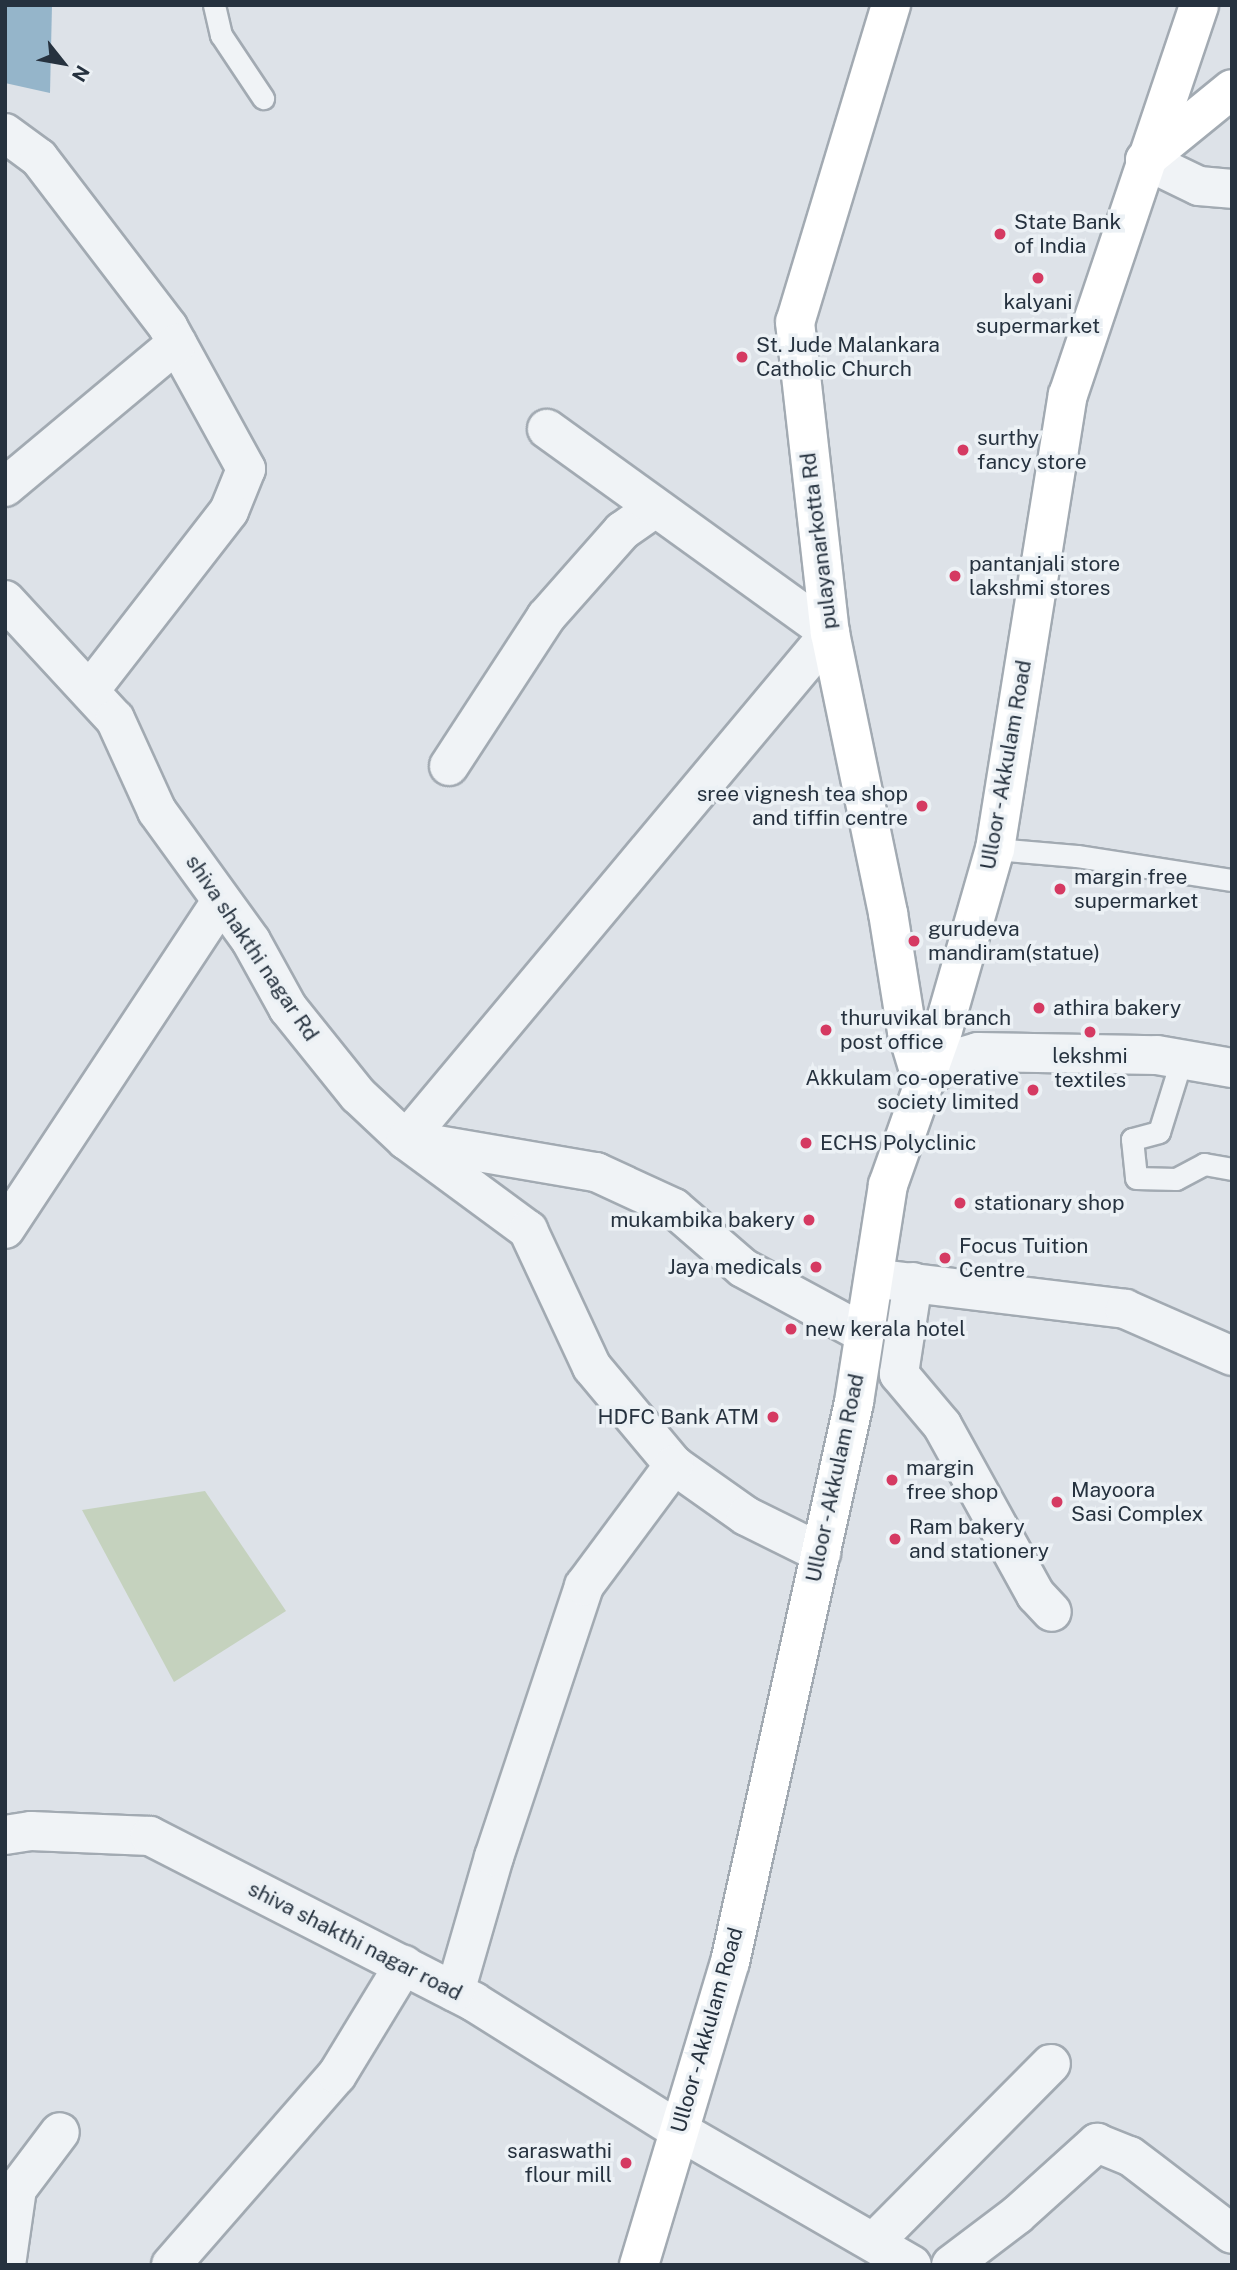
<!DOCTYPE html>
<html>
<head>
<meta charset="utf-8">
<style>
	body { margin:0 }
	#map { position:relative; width:1237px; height:2270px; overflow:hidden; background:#dde2e8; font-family:"Public Sans",sans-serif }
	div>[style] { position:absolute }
	.green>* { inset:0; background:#c5d2be }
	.water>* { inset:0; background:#95b5ca }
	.roads { filter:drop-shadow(2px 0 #a2aab2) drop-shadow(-2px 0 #a2aab2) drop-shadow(0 2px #a2aab2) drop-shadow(0 -2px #a2aab2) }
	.lane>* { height:21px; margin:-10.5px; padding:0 10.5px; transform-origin:10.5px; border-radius:10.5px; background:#f0f3f6 }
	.street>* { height:38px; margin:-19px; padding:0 19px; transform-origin:19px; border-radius:19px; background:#f0f3f6 }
	.secondary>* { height:38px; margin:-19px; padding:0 19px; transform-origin:19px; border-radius:19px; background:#fff }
	.dots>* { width:19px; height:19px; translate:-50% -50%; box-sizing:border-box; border:4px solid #ecf1f5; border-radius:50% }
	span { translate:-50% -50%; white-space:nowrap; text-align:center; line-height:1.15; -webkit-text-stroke:7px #ecf1f5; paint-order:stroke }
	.poi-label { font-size:21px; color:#26323f }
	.left { translate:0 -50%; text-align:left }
	.right { translate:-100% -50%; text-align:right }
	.street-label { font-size:21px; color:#26323f }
	.frame { position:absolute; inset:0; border:7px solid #26323f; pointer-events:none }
	.north { position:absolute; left:28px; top:28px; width:70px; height:70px; -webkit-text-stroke:5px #ecf1f5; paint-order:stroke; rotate:121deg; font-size:19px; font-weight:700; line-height:28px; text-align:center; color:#26323f }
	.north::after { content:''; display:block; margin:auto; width:24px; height:32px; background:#26323f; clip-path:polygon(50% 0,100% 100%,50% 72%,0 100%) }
</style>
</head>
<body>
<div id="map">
	<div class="green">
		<div style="clip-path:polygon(205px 1491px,286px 1611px,174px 1682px,82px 1510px)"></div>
	</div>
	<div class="water">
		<div style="clip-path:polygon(5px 5px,52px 5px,50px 93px,5px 83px)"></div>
	</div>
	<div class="roads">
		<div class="lane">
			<div style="left:214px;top:5px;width:31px;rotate:77deg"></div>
			<div style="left:221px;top:35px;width:76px;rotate:56.3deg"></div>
			<div style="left:995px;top:849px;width:82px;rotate:4.9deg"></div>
			<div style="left:1077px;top:856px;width:157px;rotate:8.8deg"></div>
			<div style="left:1182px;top:1058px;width:77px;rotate:107.3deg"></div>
			<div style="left:1159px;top:1132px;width:28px;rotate:165deg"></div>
			<div style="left:1132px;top:1139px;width:39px;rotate:84deg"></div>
			<div style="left:1136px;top:1178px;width:40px;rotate:1.4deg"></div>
			<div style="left:1176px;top:1179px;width:32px;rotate:-28deg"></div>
			<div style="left:1204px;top:1164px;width:28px;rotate:10deg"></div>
		</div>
		<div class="street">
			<div style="left:5px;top:133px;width:42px;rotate:36.3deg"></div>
			<div style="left:39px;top:158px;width:213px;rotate:52.6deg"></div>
			<div style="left:168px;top:327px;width:162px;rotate:61.2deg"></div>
			<div style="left:246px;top:469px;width:45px;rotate:112deg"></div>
			<div style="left:229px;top:511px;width:227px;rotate:127.8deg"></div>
			<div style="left:1145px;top:160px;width:60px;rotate:25.7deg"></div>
			<div style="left:1199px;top:186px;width:33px;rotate:5deg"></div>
			<div style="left:5px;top:487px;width:224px;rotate:-39.9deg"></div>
			<div style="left:5px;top:600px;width:162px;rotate:47.3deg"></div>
			<div style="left:115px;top:719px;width:101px;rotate:65.5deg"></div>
			<div style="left:157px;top:811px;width:160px;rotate:54.1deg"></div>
			<div style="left:251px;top:941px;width:77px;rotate:61.1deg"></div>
			<div style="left:288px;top:1008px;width:112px;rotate:51.2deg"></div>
			<div style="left:358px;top:1095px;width:66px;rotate:43.2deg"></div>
			<div style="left:406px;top:1140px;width:152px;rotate:36.4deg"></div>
			<div style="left:528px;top:1230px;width:151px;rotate:65deg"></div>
			<div style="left:592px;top:1367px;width:128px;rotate:50.1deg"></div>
			<div style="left:674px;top:1465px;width:88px;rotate:35.3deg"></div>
			<div style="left:746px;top:1516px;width:84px;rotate:26.3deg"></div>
			<div style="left:449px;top:766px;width:178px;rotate:-56.9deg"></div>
			<div style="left:546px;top:617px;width:115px;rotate:-48.5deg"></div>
			<div style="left:622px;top:531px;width:39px;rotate:-35deg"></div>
			<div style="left:922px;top:1081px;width:39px;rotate:-35deg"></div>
			<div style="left:954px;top:1059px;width:25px;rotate:-16deg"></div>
			<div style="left:978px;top:1052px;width:179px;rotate:1deg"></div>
			<div style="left:1157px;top:1055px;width:76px;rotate:9.8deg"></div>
			<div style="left:406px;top:1140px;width:661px;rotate:-50.09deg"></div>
			<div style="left:830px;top:633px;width:349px;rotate:-144.2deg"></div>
			<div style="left:414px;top:1141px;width:185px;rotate:9.7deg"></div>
			<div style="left:596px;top:1172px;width:86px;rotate:24.8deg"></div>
			<div style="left:674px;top:1208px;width:91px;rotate:41deg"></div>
			<div style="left:743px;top:1268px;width:136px;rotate:28.4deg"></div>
			<div style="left:5px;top:1229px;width:393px;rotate:-56.6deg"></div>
			<div style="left:887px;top:1280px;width:240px;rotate:6.9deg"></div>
			<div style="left:1125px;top:1309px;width:117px;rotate:23.7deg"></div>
			<div style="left:913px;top:1282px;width:93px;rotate:98.7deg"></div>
			<div style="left:899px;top:1374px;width:67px;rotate:49.9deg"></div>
			<div style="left:942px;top:1425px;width:194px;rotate:61.1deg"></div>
			<div style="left:1036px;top:1595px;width:23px;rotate:47deg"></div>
			<div style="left:5px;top:1835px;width:26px;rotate:-9deg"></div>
			<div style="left:31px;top:1831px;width:119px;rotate:2.4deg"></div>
			<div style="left:150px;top:1836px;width:364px;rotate:27.1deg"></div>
			<div style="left:474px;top:2002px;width:241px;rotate:32.1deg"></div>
			<div style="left:678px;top:2130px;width:270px;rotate:30deg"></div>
			<div style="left:455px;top:1992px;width:141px;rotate:-73.9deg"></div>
			<div style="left:494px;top:1857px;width:286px;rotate:-71.6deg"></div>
			<div style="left:584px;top:1586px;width:151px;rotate:-53.4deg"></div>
			<div style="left:874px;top:2242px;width:251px;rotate:-45.2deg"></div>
			<div style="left:6px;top:2265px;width:77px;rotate:-81.8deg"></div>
			<div style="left:17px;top:2189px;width:71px;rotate:-53deg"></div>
			<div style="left:171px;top:2265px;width:252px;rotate:-48.9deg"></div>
			<div style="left:337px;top:2075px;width:129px;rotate:-58.7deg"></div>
			<div style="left:951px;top:2265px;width:83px;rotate:-37.1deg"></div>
			<div style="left:1017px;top:2215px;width:108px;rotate:-42deg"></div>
			<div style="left:1097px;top:2143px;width:35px;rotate:22deg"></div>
			<div style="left:1130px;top:2156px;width:128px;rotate:37.4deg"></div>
		</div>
		<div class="secondary">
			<div style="left:891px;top:5px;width:331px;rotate:106.8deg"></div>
			<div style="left:795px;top:322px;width:313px;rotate:83.6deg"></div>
			<div style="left:830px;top:633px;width:286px;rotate:78.3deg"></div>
			<div style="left:888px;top:913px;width:120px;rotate:80.9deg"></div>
			<div style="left:907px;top:1031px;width:52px;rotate:73.3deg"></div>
			<div style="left:1145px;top:160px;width:112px;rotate:-39.2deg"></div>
			<div style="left:639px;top:2265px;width:316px;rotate:-73.3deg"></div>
			<div style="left:730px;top:1962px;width:574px;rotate:-77.51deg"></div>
			<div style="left:854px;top:1402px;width:220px;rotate:-81.1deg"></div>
			<div style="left:888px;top:1185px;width:164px;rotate:-70.5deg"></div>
			<div style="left:943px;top:1030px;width:188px;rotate:-74deg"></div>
			<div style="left:995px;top:849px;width:460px;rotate:-80.9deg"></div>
			<div style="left:1068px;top:395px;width:411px;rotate:-71.4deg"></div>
		</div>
	</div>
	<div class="dots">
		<div style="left:1000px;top:234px;background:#d53a62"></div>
		<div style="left:1038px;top:278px;background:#d53a62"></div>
		<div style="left:742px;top:357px;background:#d53a62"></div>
		<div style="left:963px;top:450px;background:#d53a62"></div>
		<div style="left:955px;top:576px;background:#d53a62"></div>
		<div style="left:922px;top:806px;background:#d53a62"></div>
		<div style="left:1060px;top:889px;background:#d53a62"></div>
		<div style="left:914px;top:941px;background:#d53a62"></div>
		<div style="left:1039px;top:1008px;background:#d53a62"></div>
		<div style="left:826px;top:1030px;background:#d53a62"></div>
		<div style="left:1090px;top:1032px;background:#d53a62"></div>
		<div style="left:1033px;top:1090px;background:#d53a62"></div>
		<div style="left:806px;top:1143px;background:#d53a62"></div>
		<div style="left:960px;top:1203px;background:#d53a62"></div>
		<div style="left:809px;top:1220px;background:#d53a62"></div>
		<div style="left:945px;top:1258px;background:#d53a62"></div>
		<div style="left:816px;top:1267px;background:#d53a62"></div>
		<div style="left:791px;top:1329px;background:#d53a62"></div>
		<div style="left:773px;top:1417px;background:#d53a62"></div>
		<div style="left:892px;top:1480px;background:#d53a62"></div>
		<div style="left:1057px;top:1502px;background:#d53a62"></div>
		<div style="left:895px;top:1539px;background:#d53a62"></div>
		<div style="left:626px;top:2163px;background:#d53a62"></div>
	</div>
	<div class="poi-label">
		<span class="left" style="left:1014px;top:234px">State Bank<br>of India</span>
		<span style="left:1038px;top:314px">kalyani<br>supermarket</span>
		<span class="left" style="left:756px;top:357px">St. Jude Malankara<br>Catholic Church</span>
		<span class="left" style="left:977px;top:450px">surthy<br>fancy store</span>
		<span class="left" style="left:969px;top:576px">pantanjali store<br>lakshmi stores</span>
		<span class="right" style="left:908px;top:806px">sree vignesh tea shop<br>and tiffin centre</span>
		<span class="left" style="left:1074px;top:889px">margin free<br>supermarket</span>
		<span class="left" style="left:928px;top:941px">gurudeva<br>mandiram(statue)</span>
		<span class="left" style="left:1053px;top:1008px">athira bakery</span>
		<span class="left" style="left:840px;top:1030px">thuruvikal branch<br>post office</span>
		<span style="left:1090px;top:1068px">lekshmi<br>textiles</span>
		<span class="right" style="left:1019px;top:1090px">Akkulam co-operative<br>society limited</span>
		<span class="left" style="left:820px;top:1143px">ECHS Polyclinic</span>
		<span class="left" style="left:974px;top:1203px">stationary shop</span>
		<span class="right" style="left:795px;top:1220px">mukambika bakery</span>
		<span class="left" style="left:959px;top:1258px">Focus Tuition<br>Centre</span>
		<span class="right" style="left:802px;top:1267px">Jaya medicals</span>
		<span class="left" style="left:805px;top:1329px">new kerala hotel</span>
		<span class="right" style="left:759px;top:1417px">HDFC Bank ATM</span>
		<span class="left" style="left:906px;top:1480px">margin<br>free shop</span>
		<span class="left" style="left:1071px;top:1502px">Mayoora<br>Sasi Complex</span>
		<span class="left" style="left:909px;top:1539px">Ram bakery<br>and stationery</span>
		<span class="right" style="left:612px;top:2163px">saraswathi<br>flour mill</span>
	</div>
	<div class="street-label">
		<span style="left:819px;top:541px;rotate:-97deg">pulayanarkotta Rd</span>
		<span style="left:1006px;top:765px;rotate:-80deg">Ulloor - Akkulam Road</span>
		<span style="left:252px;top:948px;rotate:56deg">shiva shakthi nagar Rd</span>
		<span style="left:835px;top:1478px;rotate:-78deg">Ulloor - Akkulam Road</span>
		<span style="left:355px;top:1941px;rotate:27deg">shiva shakthi nagar road</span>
		<span style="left:707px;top:2030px;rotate:-74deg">Ulloor - Akkulam Road</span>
	</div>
	<div class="frame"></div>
	<div class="north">N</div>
</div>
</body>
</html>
